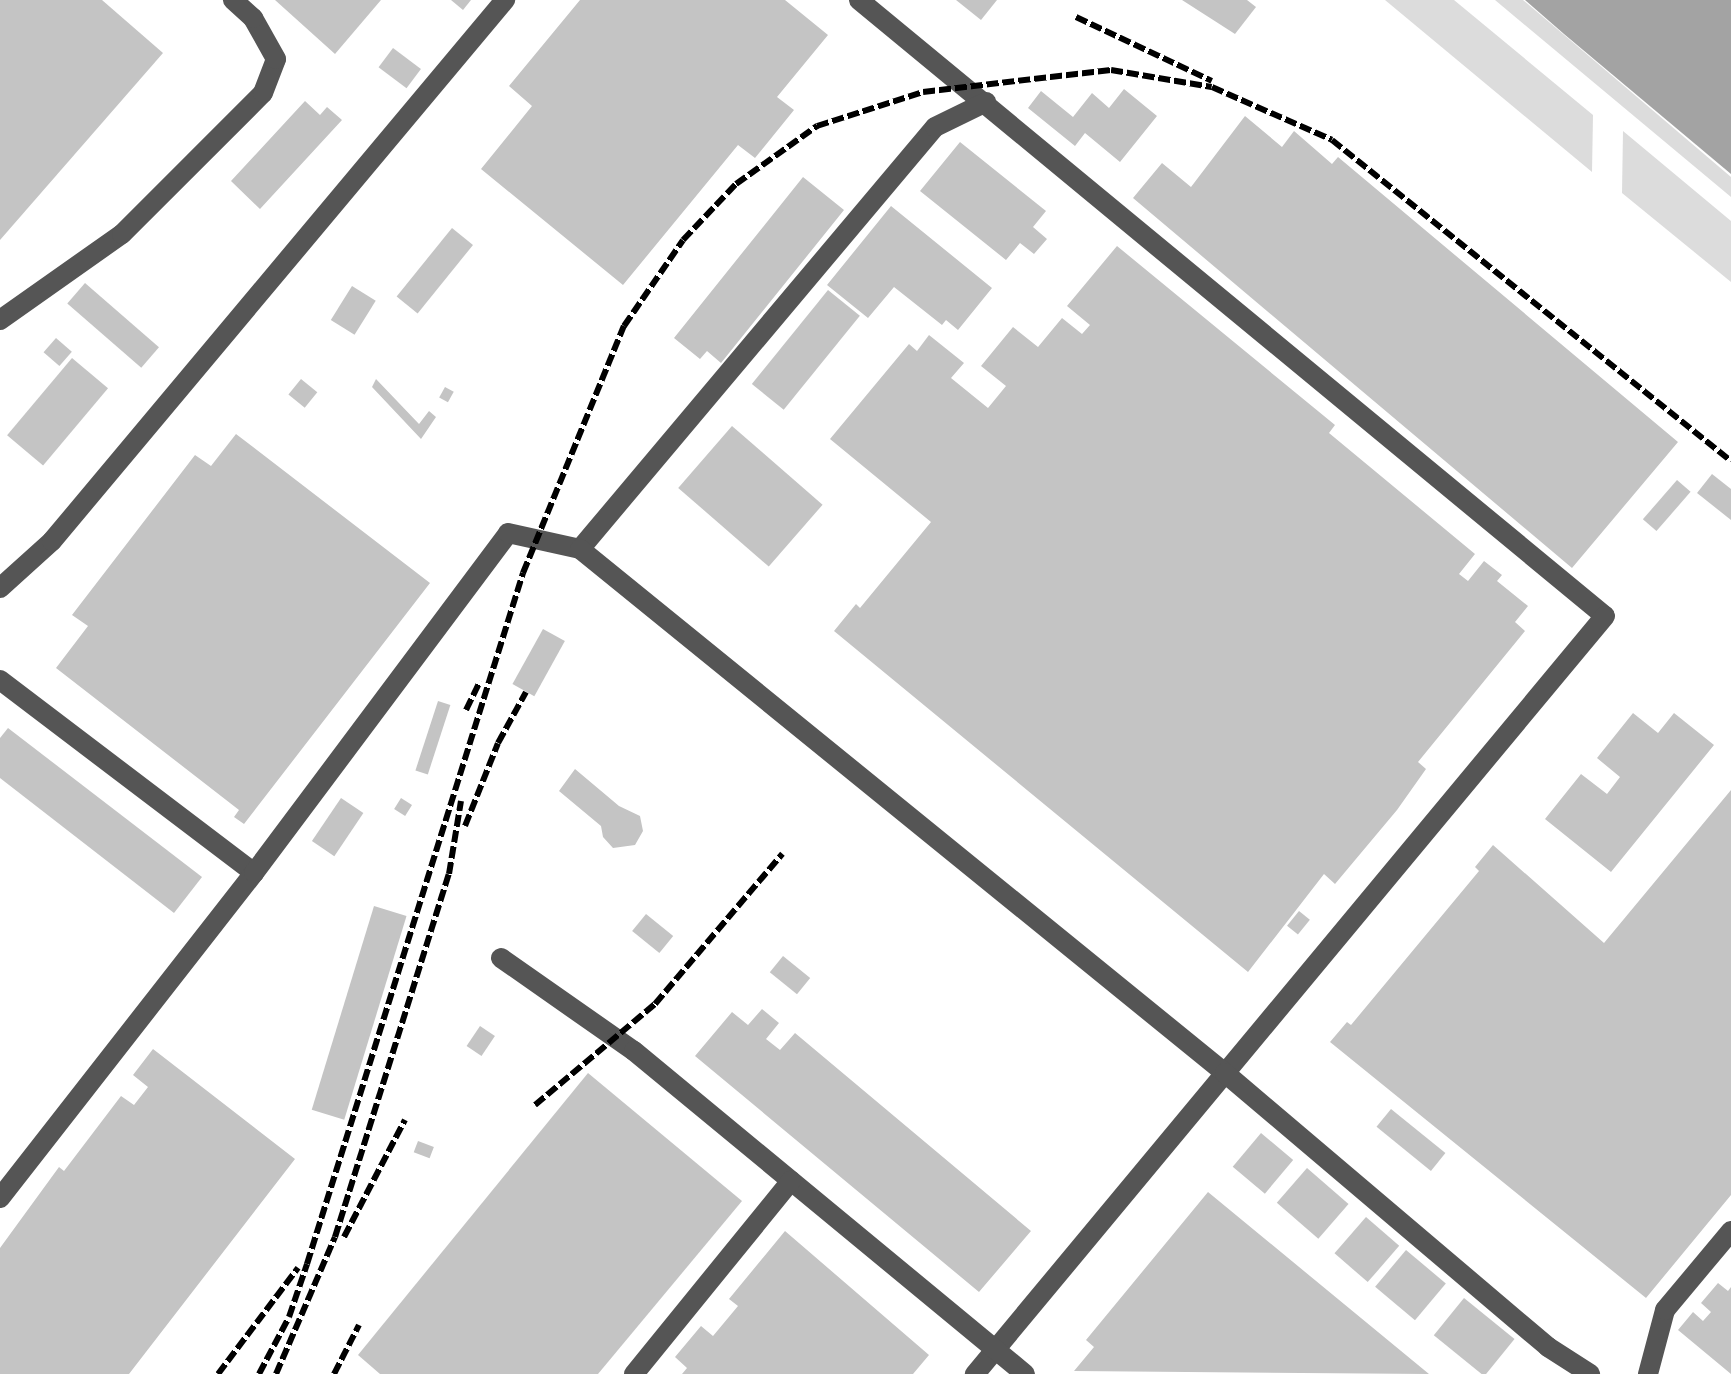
<!DOCTYPE html>
<html>
<head>
<meta charset="utf-8">
<style>
	body { margin:0 }
	#map { position:relative; width:1731px; height:1374px; overflow:hidden; background:#fff; font-family:"Fira Sans Condensed",sans-serif }
	div>[style] { position:absolute }
	.green>* { inset:0; background:#dcdcdc }
	.water>* { inset:0; background:#a3a3a3 }
	.building>* { inset:0; background:#c4c4c4; transform-origin:0 0 }
	.minor>* { height:20px; margin:-10px; padding:0 10px; transform-origin:10px; border-radius:10px; background:#555 }
	.rail>* { height:6px; margin-top:-3px; transform-origin:0; background:repeating-linear-gradient(90deg,#000 0 12px,transparent 0 16px) }
	span { translate:-50% -50%; white-space:nowrap; text-align:center; line-height:1.15; -webkit-text-stroke:8px #fff; paint-order:stroke }
</style>
</head>
<body>
<div id="map">
	<div class="green">
		<div style="clip-path:polygon(1385px 0,1454px 0,1593px 115px,1592px 172px)"></div>
		<div style="clip-path:polygon(1495px 0,1523px 0,1731px 177px,1731px 197px)"></div>
		<div style="clip-path:polygon(1623px 131px,1731px 221px,1731px 282px,1622px 193px)"></div>
	</div>
	<div class="water">
		<div style="clip-path:polygon(1525px 0,1731px 0,1731px 174px,1564px 34px)"></div>
	</div>
	<div class="building">
		<div style="clip-path:polygon(0 0,102px 0,163px 53px,0 240px)"></div>
		<div style="clip-path:polygon(275px 0,381px 0,335px 54px)"></div>
		<div style="clip-path:polygon(451px 0,471px 0,463px 10px)"></div>
		<div style="clip-path:polygon(580px 0,785px 0,828px 35px,777px 97px,794px 110px,755px 158px,738px 145px,623px 285px,481px 169px,532px 106px,509px 86px)"></div>
		<div style="clip-path:polygon(956px 0,997px 0,981px 20px)"></div>
		<div style="clip-path:polygon(1182px 0,1247px 0,1256px 7px,1235px 34px)"></div>
		<div style="left:393px;top:48px;width:35px;height:24px;rotate:37deg"></div>
		<div style="clip-path:polygon(1124px 89px,1157px 116px,1120px 162px,1085px 133px,1075px 146px,1028px 108px,1041px 91px,1073px 117px,1092px 93px,1109px 108px)"></div>
		<div style="clip-path:polygon(305px 101px,320px 115px,327px 107px,342px 120px,260px 209px,231px 181px)"></div>
		<div style="clip-path:polygon(1245px 116px,1282px 147px,1294px 131px,1332px 164px,1338px 157px,1678px 442px,1572px 568px,1133px 198px,1162px 163px,1191px 187px)"></div>
		<div style="clip-path:polygon(960px 142px,1046px 211px,1033px 227px,1047px 239px,1034px 254px,1020px 243px,1006px 260px,920px 191px)"></div>
		<div style="clip-path:polygon(803px 177px,844px 210px,721px 363px,707px 351px,700px 359px,674px 338px)"></div>
		<div style="clip-path:polygon(891px 206px,992px 288px,958px 330px,946px 320px,942px 325px,894px 287px,868px 318px,827px 285px)"></div>
		<div style="left:452px;top:228px;width:27px;height:88px;rotate:39deg"></div>
		<div style="clip-path:polygon(1117px 246px,1335px 425px,1329px 433px,1475px 554px,1459px 574px,1468px 581px,1484px 561px,1502px 575px,1497px 581px,1528px 606px,1515px 622px,1525px 631px,1418px 762px,1426px 769px,1397px 810px,1335px 884px,1324px 874px,1248px 972px,834px 631px,856px 604px,860px 608px,931px 522px,830px 439px,909px 344px,917px 351px,929px 335px,964px 363px,951px 378px,988px 408px,1006px 386px,981px 366px,1013px 327px,1038px 347px,1062px 318px,1082px 334px,1090px 325px,1067px 306px)"></div>
		<div style="left:85px;top:283px;width:98px;height:27px;rotate:41deg"></div>
		<div style="left:352px;top:286px;width:28px;height:40px;rotate:32deg"></div>
		<div style="left:828px;top:290px;width:41px;height:121px;rotate:39deg"></div>
		<div style="left:56px;top:338px;width:21px;height:19px;rotate:41deg"></div>
		<div style="left:72px;top:358px;width:47px;height:101px;rotate:40deg"></div>
		<div style="left:301px;top:379px;width:21px;height:20px;rotate:39deg"></div>
		<div style="clip-path:polygon(376px 379px,419px 424px,429px 411px,436px 417px,421px 439px,372px 387px)"></div>
		<div style="left:445px;top:387px;width:10px;height:12px;rotate:29deg"></div>
		<div style="left:732px;top:426px;width:120px;height:82px;rotate:41deg"></div>
		<div style="clip-path:polygon(236px 434px,430px 583px,244px 824px,234px 817px,239px 810px,56px 668px,88px 626px,72px 615px,195px 455px,211px 466px)"></div>
		<div style="clip-path:polygon(1712px 474px,1731px 489px,1731px 520px,1697px 493px)"></div>
		<div style="left:1677px;top:480px;width:18px;height:52px;rotate:41deg"></div>
		<div style="left:543px;top:629px;width:25px;height:63px;rotate:29deg"></div>
		<div style="left:438px;top:701px;width:13px;height:73px;rotate:18deg"></div>
		<div style="clip-path:polygon(1633px 713px,1658px 733px,1674px 713px,1714px 745px,1611px 872px,1545px 819px,1581px 774px,1607px 794px,1620px 777px,1597px 758px)"></div>
		<div style="clip-path:polygon(8px 728px,202px 877px,174px 913px,0 778px,0 738px)"></div>
		<div style="clip-path:polygon(575px 769px,619px 806px,640px 816px,643px 831px,635px 845px,613px 848px,603px 837px,601px 826px,559px 791px)"></div>
		<div style="clip-path:polygon(1731px 790px,1731px 1195px,1646px 1298px,1330px 1042px,1347px 1022px,1351px 1025px,1479px 871px,1475px 867px,1493px 845px,1604px 943px)"></div>
		<div style="left:341px;top:798px;width:27px;height:52px;rotate:34deg"></div>
		<div style="left:401px;top:798px;width:13px;height:13px;rotate:32deg"></div>
		<div style="left:374px;top:906px;width:34px;height:213px;rotate:17deg"></div>
		<div style="left:1299px;top:911px;width:14px;height:19px;rotate:39deg"></div>
		<div style="left:646px;top:914px;width:35px;height:22px;rotate:39deg"></div>
		<div style="left:783px;top:956px;width:35px;height:21px;rotate:39deg"></div>
		<div style="clip-path:polygon(762px 1009px,779px 1023px,766px 1039px,780px 1050px,795px 1033px,1031px 1231px,979px 1292px,695px 1056px,732px 1012px,748px 1025px)"></div>
		<div style="left:480px;top:1026px;width:18px;height:24px;rotate:34deg"></div>
		<div style="clip-path:polygon(153px 1049px,295px 1159px,129px 1374px,0 1374px,0 1248px,59px 1167px,64px 1171px,121px 1096px,134px 1105px,148px 1087px,133px 1075px)"></div>
		<div style="clip-path:polygon(588px 1073px,742px 1201px,598px 1374px,380px 1374px,358px 1355px)"></div>
		<div style="left:1391px;top:1109px;width:70px;height:23px;rotate:39deg"></div>
		<div style="left:1261px;top:1133px;width:42px;height:44px;rotate:40deg"></div>
		<div style="left:418px;top:1141px;width:17px;height:12px;rotate:21deg"></div>
		<div style="left:1307px;top:1168px;width:55px;height:46px;rotate:41deg"></div>
		<div style="clip-path:polygon(1208px 1192px,1429px 1374px,1074px 1371px,1094px 1347px,1086px 1340px)"></div>
		<div style="left:1366px;top:1217px;width:44px;height:48px;rotate:41deg"></div>
		<div style="clip-path:polygon(785px 1231px,929px 1355px,913px 1374px,682px 1374px,687px 1368px,675px 1357px,701px 1326px,713px 1336px,738px 1306px,729px 1299px)"></div>
		<div style="left:1406px;top:1250px;width:52px;height:48px;rotate:40deg"></div>
		<div style="clip-path:polygon(1718px 1283px,1728px 1291px,1731px 1287px,1731px 1374px,1678px 1330px,1693px 1312px,1703px 1321px,1711px 1312px,1701px 1303px)"></div>
		<div style="left:1464px;top:1298px;width:65px;height:48px;rotate:39deg"></div>
	</div>
	<div class="minor">
		<div style="left:859px;top:0;width:967px;rotate:39.55deg"></div>
		<div style="left:1605px;top:616px;width:986px;rotate:129.73deg"></div>
		<div style="left:0;top:320px;width:149px;rotate:-35.2deg"></div>
		<div style="left:122px;top:234px;width:199px;rotate:-45deg"></div>
		<div style="left:263px;top:93px;width:36px;rotate:-69deg"></div>
		<div style="left:276px;top:59px;width:47px;rotate:-119.3deg"></div>
		<div style="left:253px;top:18px;width:27px;rotate:-138deg"></div>
		<div style="left:580px;top:549px;width:551px;rotate:-49.93deg"></div>
		<div style="left:935px;top:127px;width:57px;rotate:-26.1deg"></div>
		<div style="left:0;top:588px;width:70px;rotate:-42.1deg"></div>
		<div style="left:52px;top:541px;width:706px;rotate:-50.06deg"></div>
		<div style="left:0;top:680px;width:319px;rotate:37.2deg"></div>
		<div style="left:501px;top:958px;width:162px;rotate:35deg"></div>
		<div style="left:634px;top:1051px;width:507px;rotate:39.56deg"></div>
		<div style="left:0;top:1198px;width:412px;rotate:-52deg"></div>
		<div style="left:254px;top:873px;width:424px;rotate:-53.2deg"></div>
		<div style="left:508px;top:533px;width:74px;rotate:12.5deg"></div>
		<div style="left:580px;top:549px;width:831px;rotate:39.09deg"></div>
		<div style="left:1225px;top:1073px;width:424px;rotate:40.3deg"></div>
		<div style="left:1548px;top:1347px;width:50px;rotate:32.7deg"></div>
		<div style="left:634px;top:1374px;width:249px;rotate:-50.9deg"></div>
		<div style="left:1648px;top:1374px;width:66px;rotate:-75.1deg"></div>
		<div style="left:1665px;top:1310px;width:103px;rotate:-50.1deg"></div>
	</div>
	<div class="rail">
		<div style="left:1076px;top:17px;width:150px;rotate:25.2deg"></div>
		<div style="left:466px;top:710px;width:32px;rotate:-64deg"></div>
		<div style="left:465px;top:826px;width:89px;rotate:-68.3deg"></div>
		<div style="left:498px;top:743px;width:58px;rotate:-61.2deg"></div>
		<div style="left:535px;top:1105px;width:157px;rotate:-40.1deg"></div>
		<div style="left:655px;top:1004px;width:197px;rotate:-49.7deg"></div>
		<div style="left:344px;top:1237px;width:132px;rotate:-62.5deg"></div>
		<div style="left:218px;top:1374px;width:133px;rotate:-53deg"></div>
		<div style="left:259px;top:1374px;width:64px;rotate:-62.2deg"></div>
		<div style="left:289px;top:1317px;width:56px;rotate:-71.2deg"></div>
		<div style="left:307px;top:1264px;width:724px;rotate:-72.64deg"></div>
		<div style="left:523px;top:573px;width:267px;rotate:-67.8deg"></div>
		<div style="left:624px;top:326px;width:104px;rotate:-55.5deg"></div>
		<div style="left:683px;top:240px;width:77px;rotate:-46.6deg"></div>
		<div style="left:736px;top:184px;width:100px;rotate:-35.6deg"></div>
		<div style="left:817px;top:126px;width:111px;rotate:-17.8deg"></div>
		<div style="left:923px;top:92px;width:189px;rotate:-6.7deg"></div>
		<div style="left:1111px;top:70px;width:102px;rotate:9.6deg"></div>
		<div style="left:1212px;top:87px;width:131px;rotate:23.8deg"></div>
		<div style="left:1332px;top:140px;width:512px;rotate:38.82deg"></div>
		<div style="left:276px;top:1374px;width:149px;rotate:-66.7deg"></div>
		<div style="left:335px;top:1237px;width:380px;rotate:-72.6deg"></div>
		<div style="left:449px;top:874px;width:74px;rotate:-80.7deg"></div>
		<div style="left:334px;top:1374px;width:55px;rotate:-63deg"></div>
	</div>
</div>
</body>
</html>
